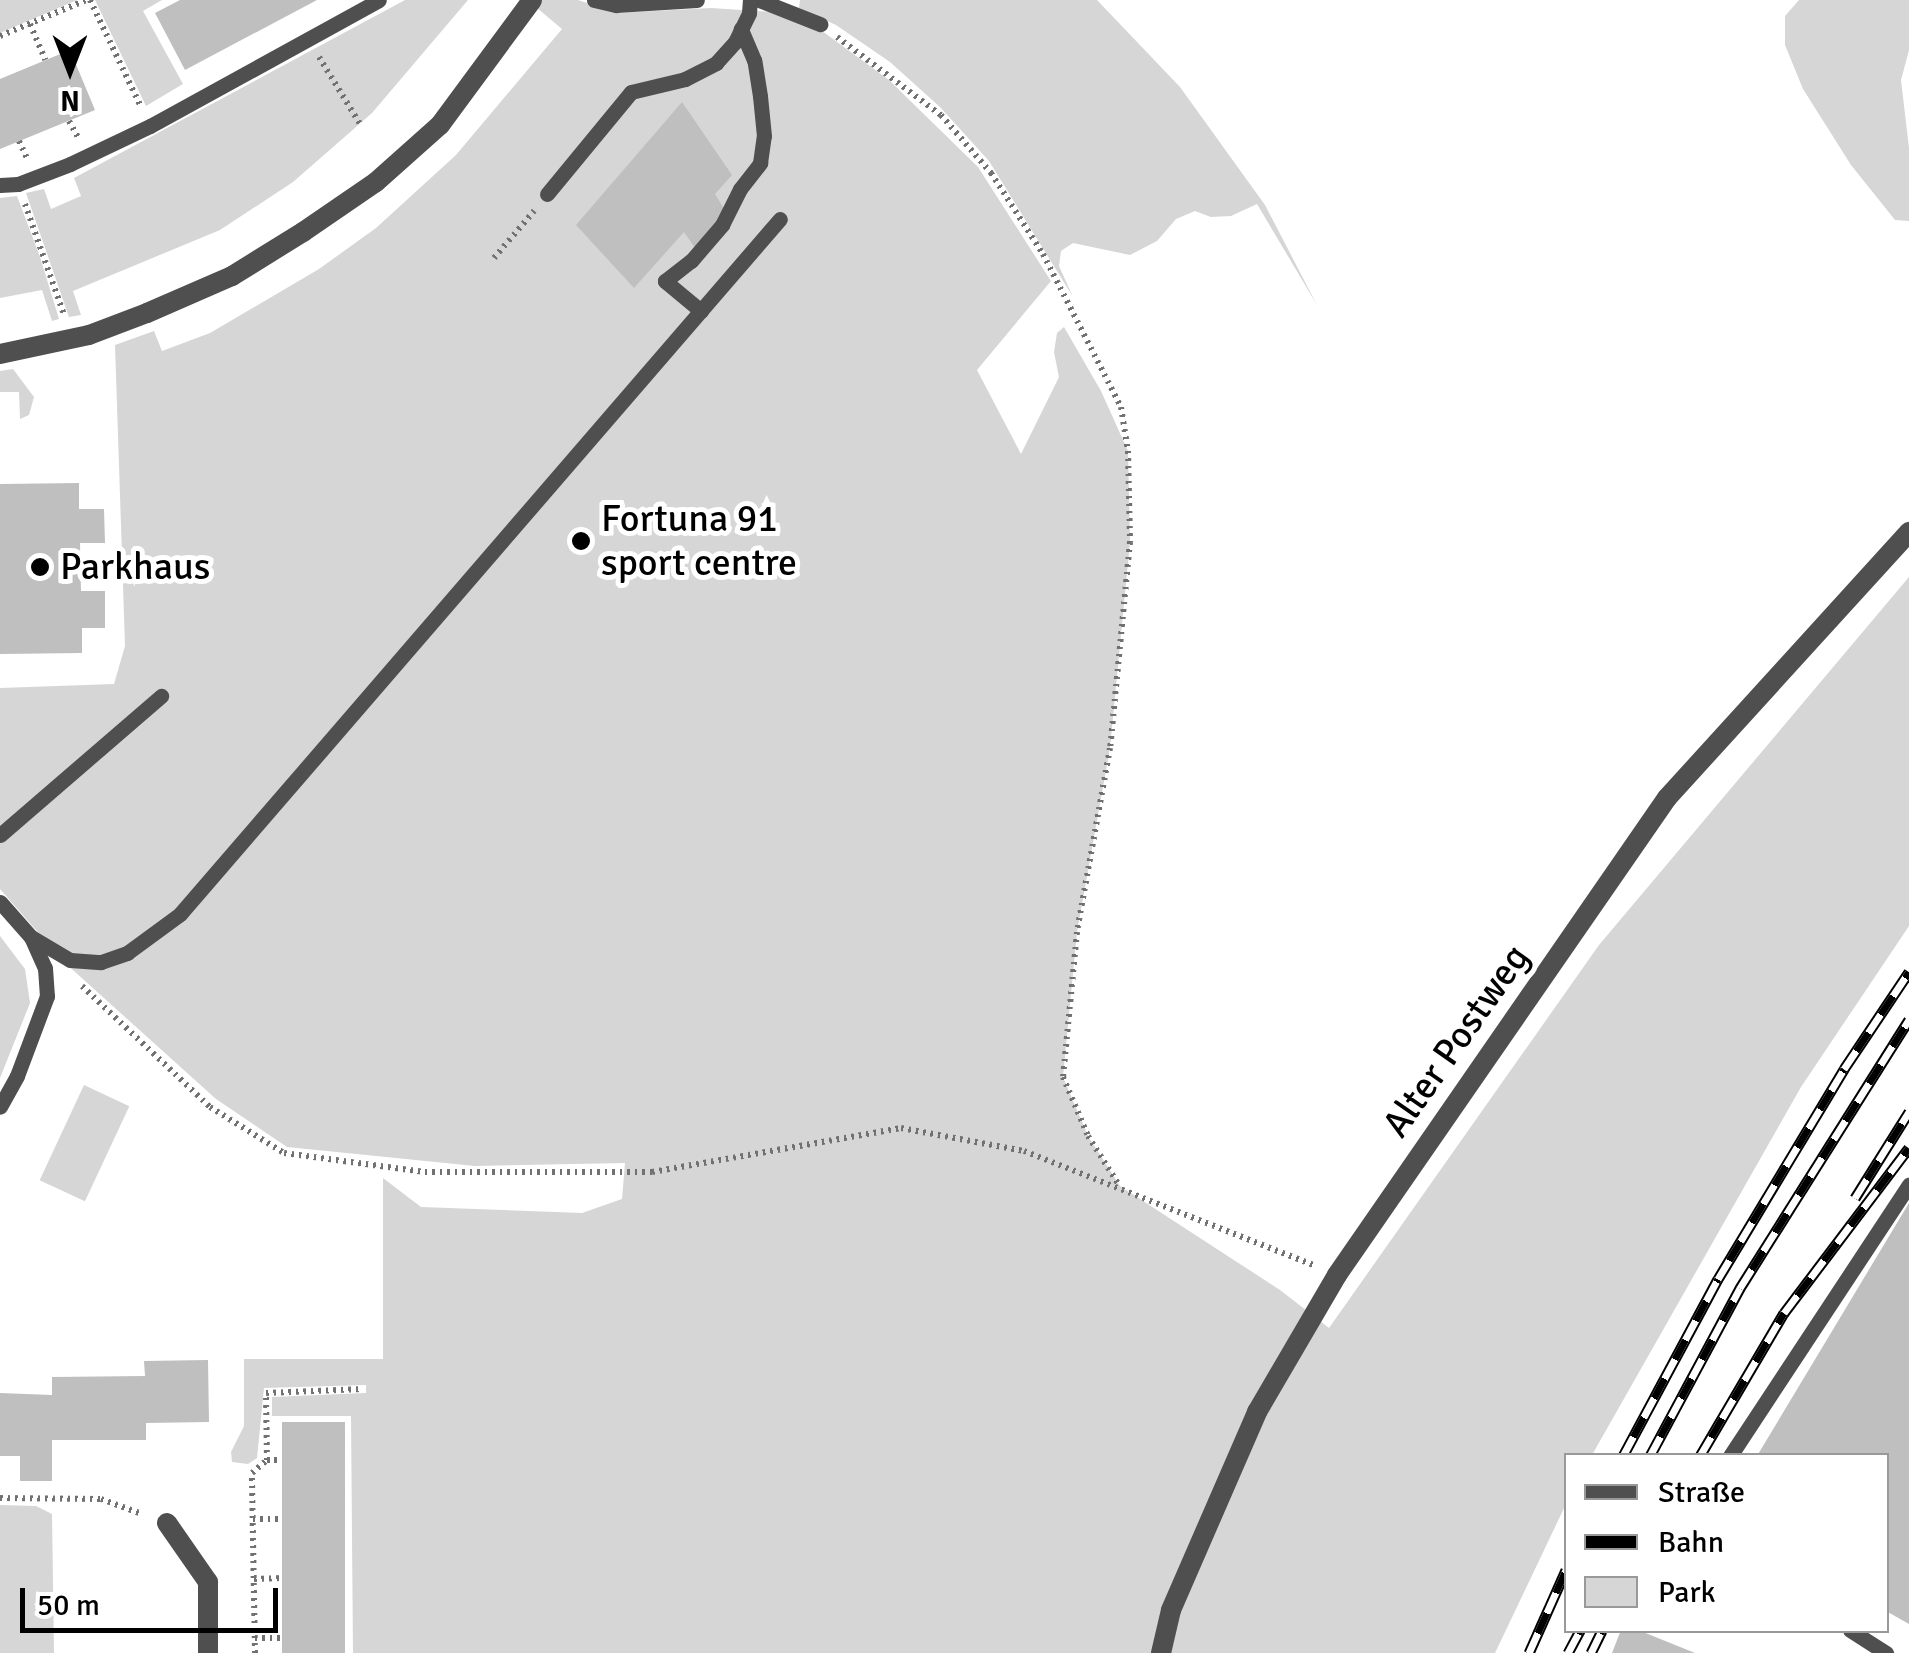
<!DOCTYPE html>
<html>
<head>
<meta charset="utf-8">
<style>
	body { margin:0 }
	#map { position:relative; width:1909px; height:1653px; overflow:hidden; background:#fff; font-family:Signika,sans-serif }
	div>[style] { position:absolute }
	.green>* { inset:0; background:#d6d6d6; transform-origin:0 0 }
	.building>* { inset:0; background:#bfbfbf; transform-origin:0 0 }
	.path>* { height:6px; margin-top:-3px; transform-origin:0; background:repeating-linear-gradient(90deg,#717171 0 2.5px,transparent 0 7.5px) }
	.lane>* { height:15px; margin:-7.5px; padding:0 7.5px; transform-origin:7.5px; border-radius:7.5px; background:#4f4f4f }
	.street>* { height:20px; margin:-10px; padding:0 10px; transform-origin:10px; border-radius:10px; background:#4f4f4f }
	.rail>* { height:11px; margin-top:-5.5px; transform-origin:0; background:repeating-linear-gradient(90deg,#fff 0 22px,#000 0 44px); box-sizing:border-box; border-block:2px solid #000 }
	.dots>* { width:28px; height:28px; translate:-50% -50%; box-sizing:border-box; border:5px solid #fff; border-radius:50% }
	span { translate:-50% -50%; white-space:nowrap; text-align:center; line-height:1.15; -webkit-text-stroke:10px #fff; paint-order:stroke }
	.poi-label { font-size:38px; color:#000 }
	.left { translate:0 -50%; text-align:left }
	.street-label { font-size:38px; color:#000 }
	.legend { position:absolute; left:1564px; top:1453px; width:325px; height:180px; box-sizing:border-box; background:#fff; border:2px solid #999; margin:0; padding:12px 18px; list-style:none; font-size:30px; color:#000 }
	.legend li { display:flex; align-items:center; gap:20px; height:50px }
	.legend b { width:50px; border:2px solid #999 }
	.north { position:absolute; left:20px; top:20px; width:100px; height:100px; -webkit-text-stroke:8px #fff; paint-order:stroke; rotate:180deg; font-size:28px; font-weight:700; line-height:40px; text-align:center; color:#000 }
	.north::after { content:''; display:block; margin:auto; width:35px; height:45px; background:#000; clip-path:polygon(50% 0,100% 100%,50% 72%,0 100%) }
	.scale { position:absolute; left:20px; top:1588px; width:258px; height:45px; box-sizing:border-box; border:5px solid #000; border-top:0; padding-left:12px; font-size:30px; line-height:35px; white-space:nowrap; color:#000; -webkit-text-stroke:8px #fff; paint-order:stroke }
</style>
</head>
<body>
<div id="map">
	<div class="green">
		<div style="clip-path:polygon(0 0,77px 0,0 33px)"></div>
		<div style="clip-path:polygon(95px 0,162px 0,143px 11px,183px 84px,146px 106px)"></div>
		<div style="clip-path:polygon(405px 0,468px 0,372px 113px,293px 182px,220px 230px,73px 291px,81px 315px,69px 317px,26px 193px,44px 189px,51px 209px,81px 196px,74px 178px)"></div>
		<div style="clip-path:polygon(542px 0,578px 0,617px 13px,711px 8px,772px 12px,818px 28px,889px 80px,978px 167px,1051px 281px,977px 370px,1021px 454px,1059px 377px,1054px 352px,1057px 333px,1064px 327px,1101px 391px,1128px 451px,1130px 542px,1110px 748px,1077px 932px,1063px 1077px,1088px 1136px,1120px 1186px,1280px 1290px,1329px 1328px,1599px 945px,1909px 577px,1909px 926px,1801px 1087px,1592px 1455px,1566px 1456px,1566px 1504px,1495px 1653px,353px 1653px,351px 1416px,272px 1416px,272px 1397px,366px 1393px,366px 1385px,264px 1388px,257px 1458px,248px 1464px,232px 1462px,231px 1452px,244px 1426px,244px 1359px,383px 1359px,383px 1178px,421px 1207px,582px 1213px,622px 1199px,625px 1163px,475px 1166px,287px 1147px,216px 1099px,64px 962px,0 889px,0 688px,114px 684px,125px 646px,115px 345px,154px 331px,162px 351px,210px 333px,319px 269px,376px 228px,456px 155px,562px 29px,537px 8px)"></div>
		<div style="clip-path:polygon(800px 0,1097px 0,1180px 87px,1265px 205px,1317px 305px,1257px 204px,1231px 216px,1211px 217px,1195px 211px,1176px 219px,1157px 241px,1130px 255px,1073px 243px,1061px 251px,1059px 266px,1073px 297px,989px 161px,940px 107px,890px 62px,836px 25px,799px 8px)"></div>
		<div style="clip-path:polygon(1799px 0,1909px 0,1909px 50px,1901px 80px,1909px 148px,1909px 221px,1895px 220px,1851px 165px,1803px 89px,1785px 45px,1785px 16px)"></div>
		<div style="clip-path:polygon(17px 196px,40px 257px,59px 319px,52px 321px,42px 290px,0 298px,0 198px)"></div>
		<div style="clip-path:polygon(13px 369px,34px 397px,29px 415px,20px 419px,19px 392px,0 392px,0 371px)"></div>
		<div style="clip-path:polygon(0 936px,25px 969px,30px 1003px,0 1078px)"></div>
		<div style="left:84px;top:1085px;width:50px;height:105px;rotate:25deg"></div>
		<div style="clip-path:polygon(0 1505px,36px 1506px,52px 1514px,54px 1653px,0 1653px)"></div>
	</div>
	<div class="building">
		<div style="clip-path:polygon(180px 0,317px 0,185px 70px,155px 13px)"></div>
		<div style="clip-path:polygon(70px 50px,95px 110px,0 149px,0 79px)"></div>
		<div style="clip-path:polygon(682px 102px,732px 175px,715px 194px,726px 212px,695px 248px,684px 232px,634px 288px,576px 225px)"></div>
		<div style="clip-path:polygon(79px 483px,79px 509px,104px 509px,105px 543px,80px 543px,81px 591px,105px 591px,105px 628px,82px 628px,82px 653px,0 654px,0 484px)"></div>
		<div style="clip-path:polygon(1909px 1203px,1909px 1624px,1886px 1611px,1886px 1456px,1757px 1456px)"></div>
		<div style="clip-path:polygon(208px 1360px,209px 1422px,146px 1423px,146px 1440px,52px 1440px,52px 1481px,20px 1481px,20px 1456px,0 1456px,0 1393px,52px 1395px,52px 1377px,145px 1376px,144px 1361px)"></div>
		<div style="left:345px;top:1422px;width:231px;height:63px;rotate:90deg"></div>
		<div style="clip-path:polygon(1621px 1630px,1638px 1630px,1695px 1653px,1612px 1653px)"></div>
	</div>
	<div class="path">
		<div style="left:90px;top:0;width:119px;rotate:64.5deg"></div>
		<div style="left:30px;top:24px;width:39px;rotate:67deg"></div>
		<div style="left:0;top:36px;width:93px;rotate:-22.7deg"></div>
		<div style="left:837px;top:37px;width:130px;rotate:36.9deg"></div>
		<div style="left:941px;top:115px;width:77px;rotate:49.2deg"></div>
		<div style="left:991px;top:173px;width:96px;rotate:57.3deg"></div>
		<div style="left:1043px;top:254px;width:172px;rotate:63deg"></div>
		<div style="left:1121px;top:407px;width:45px;rotate:81deg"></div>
		<div style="left:1128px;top:451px;width:91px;rotate:88.7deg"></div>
		<div style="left:1130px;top:542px;width:207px;rotate:95.5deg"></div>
		<div style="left:1110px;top:748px;width:187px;rotate:100.2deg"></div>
		<div style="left:1077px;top:932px;width:146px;rotate:95.5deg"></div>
		<div style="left:1063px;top:1077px;width:64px;rotate:67deg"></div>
		<div style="left:1088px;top:1136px;width:58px;rotate:57.7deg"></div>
		<div style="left:319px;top:57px;width:79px;rotate:58.5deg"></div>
		<div style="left:69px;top:121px;width:18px;rotate:61deg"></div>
		<div style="left:19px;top:141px;width:19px;rotate:65deg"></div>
		<div style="left:25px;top:204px;width:118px;rotate:70.6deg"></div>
		<div style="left:494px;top:258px;width:62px;rotate:-49.6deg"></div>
		<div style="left:82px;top:986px;width:176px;rotate:43.4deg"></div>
		<div style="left:210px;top:1107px;width:87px;rotate:31.9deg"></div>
		<div style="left:284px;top:1153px;width:142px;rotate:7.7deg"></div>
		<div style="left:425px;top:1172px;width:227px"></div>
		<div style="left:652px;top:1172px;width:253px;rotate:-10deg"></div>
		<div style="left:901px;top:1128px;width:125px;rotate:10.6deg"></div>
		<div style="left:1024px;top:1151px;width:312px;rotate:21.5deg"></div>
		<div style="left:267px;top:1460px;width:15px"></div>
		<div style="left:0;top:1498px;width:101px;rotate:0.6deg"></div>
		<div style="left:101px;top:1499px;width:44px;rotate:20.1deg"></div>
		<div style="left:253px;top:1519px;width:29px"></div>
		<div style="left:254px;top:1579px;width:29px;rotate:-2deg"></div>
		<div style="left:255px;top:1638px;width:29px"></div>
		<div style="left:255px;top:1653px;width:180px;rotate:-91deg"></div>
		<div style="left:252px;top:1473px;width:20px;rotate:-41deg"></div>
		<div style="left:267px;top:1460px;width:67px;rotate:-90.9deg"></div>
		<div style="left:266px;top:1393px;width:97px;rotate:-2.4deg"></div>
	</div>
	<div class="lane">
		<div style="left:594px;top:0;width:23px;rotate:13deg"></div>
		<div style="left:616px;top:5px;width:81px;rotate:-3.5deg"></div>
		<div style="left:759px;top:0;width:66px;rotate:21.5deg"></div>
		<div style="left:0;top:185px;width:18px;rotate:-3deg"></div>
		<div style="left:18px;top:184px;width:56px;rotate:-21deg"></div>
		<div style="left:70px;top:164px;width:89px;rotate:-25.4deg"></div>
		<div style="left:150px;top:126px;width:261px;rotate:-28.8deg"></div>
		<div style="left:547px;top:194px;width:132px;rotate:-50.5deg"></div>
		<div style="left:631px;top:92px;width:56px;rotate:-13.5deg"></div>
		<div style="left:685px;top:79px;width:35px;rotate:-27deg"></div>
		<div style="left:716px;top:63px;width:28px;rotate:-48deg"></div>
		<div style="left:735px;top:42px;width:32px;rotate:-64deg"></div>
		<div style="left:749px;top:13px;width:13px;rotate:-86deg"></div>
		<div style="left:701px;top:311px;width:47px;rotate:-140.2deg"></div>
		<div style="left:665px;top:281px;width:33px;rotate:-38deg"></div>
		<div style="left:691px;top:261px;width:48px;rotate:-49.3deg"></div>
		<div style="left:722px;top:225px;width:40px;rotate:-63.4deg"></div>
		<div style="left:740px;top:189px;width:33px;rotate:-52deg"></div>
		<div style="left:760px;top:163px;width:27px;rotate:-82deg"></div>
		<div style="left:764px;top:136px;width:40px;rotate:-95.7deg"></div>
		<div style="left:760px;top:96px;width:36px;rotate:-99deg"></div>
		<div style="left:754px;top:60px;width:34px;rotate:-113deg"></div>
		<div style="left:0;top:835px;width:213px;rotate:-40.8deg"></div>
		<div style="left:0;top:902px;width:47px;rotate:48.5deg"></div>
		<div style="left:31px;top:937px;width:34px;rotate:66deg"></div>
		<div style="left:45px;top:968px;width:28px;rotate:86deg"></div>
		<div style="left:47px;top:996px;width:85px;rotate:110.6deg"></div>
		<div style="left:17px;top:1076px;width:35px;rotate:119deg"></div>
		<div style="left:31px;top:937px;width:45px;rotate:30.5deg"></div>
		<div style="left:70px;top:960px;width:31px;rotate:4deg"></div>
		<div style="left:101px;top:962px;width:28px;rotate:-19deg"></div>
		<div style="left:127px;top:953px;width:66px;rotate:-36.3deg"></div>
		<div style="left:180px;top:914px;width:918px;rotate:-49.2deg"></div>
		<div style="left:1730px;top:1456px;width:325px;rotate:-56.6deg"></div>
		<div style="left:1850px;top:1630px;width:43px;rotate:32.6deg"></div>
	</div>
	<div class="street">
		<div style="left:0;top:354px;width:91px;rotate:-12.1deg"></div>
		<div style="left:89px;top:335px;width:62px;rotate:-20.8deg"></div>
		<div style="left:147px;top:313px;width:93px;rotate:-23.5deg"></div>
		<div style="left:232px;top:276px;width:84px;rotate:-31.8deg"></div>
		<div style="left:303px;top:232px;width:88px;rotate:-34.4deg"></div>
		<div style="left:376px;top:182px;width:86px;rotate:-41.7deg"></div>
		<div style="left:440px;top:125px;width:155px;rotate:-53.6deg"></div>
		<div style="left:167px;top:1523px;width:72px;rotate:55.2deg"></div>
		<div style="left:208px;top:1582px;width:71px;rotate:90deg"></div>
		<div style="left:1161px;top:1653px;width:44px;rotate:-76.9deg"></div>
		<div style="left:1171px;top:1610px;width:216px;rotate:-66.5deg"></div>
		<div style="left:1257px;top:1412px;width:159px;rotate:-59.7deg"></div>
		<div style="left:1337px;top:1275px;width:580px;rotate:-55.32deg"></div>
		<div style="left:1667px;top:798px;width:360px;rotate:-47.7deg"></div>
	</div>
	<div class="rail">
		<div style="left:1855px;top:1198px;width:102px;rotate:-57.9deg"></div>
		<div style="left:1623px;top:1456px;width:201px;rotate:-61.8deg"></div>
		<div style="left:1718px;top:1279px;width:245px;rotate:-59deg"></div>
		<div style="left:1844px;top:1069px;width:117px;rotate:-56.2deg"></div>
		<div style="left:1650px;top:1456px;width:191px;rotate:-61.8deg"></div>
		<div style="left:1740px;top:1288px;width:317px;rotate:-57.8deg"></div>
		<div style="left:1700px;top:1456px;width:166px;rotate:-59.6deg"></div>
		<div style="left:1784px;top:1313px;width:207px;rotate:-52.9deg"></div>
		<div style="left:1529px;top:1653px;width:91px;rotate:-66deg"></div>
		<div style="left:1568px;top:1653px;width:26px;rotate:-62deg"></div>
		<div style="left:1591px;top:1653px;width:25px;rotate:-64deg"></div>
	</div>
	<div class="dots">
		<div style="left:581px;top:541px;background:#000"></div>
		<div style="left:40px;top:567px;background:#000"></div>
	</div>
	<div class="poi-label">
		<span class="left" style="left:601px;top:541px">Fortuna 91<br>sport centre</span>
		<span class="left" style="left:60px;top:567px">Parkhaus</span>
	</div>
	<div class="street-label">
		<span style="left:1456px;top:1041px;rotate:-55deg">Alter Postweg</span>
	</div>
	<ul class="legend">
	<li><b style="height:12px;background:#4f4f4f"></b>Straße</li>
	<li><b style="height:12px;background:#000"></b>Bahn</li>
	<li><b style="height:28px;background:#d6d6d6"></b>Park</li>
	</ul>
	<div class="north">N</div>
	<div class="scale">50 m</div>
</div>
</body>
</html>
